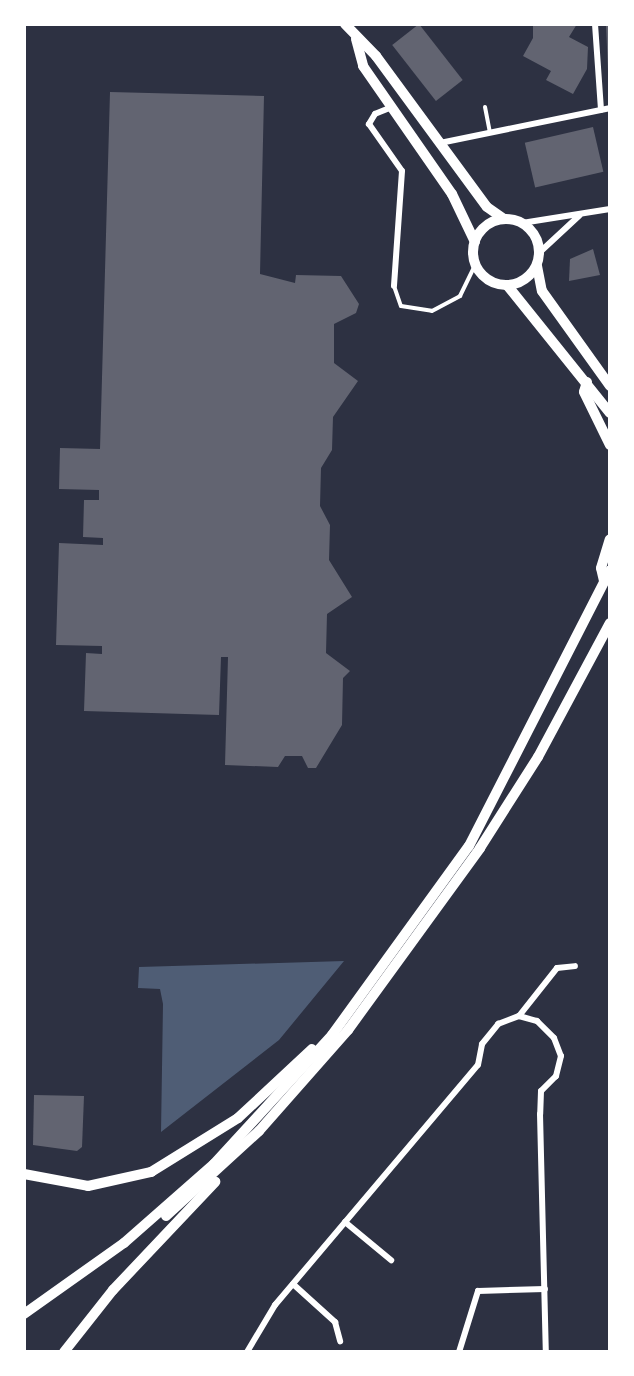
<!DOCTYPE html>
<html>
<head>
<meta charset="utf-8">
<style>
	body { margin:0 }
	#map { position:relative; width:634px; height:1376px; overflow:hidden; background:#2d3142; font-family:"Source Serif 4",serif }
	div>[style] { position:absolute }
	.water>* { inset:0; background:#4f5d75 }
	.building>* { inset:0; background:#626471; transform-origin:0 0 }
	.service>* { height:4px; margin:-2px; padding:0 2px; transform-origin:2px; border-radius:2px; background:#fff }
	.minor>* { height:6px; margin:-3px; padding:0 3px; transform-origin:3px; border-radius:3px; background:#fff }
	.secondary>* { height:10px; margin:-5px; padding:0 5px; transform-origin:5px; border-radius:5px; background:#fff }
	.secondary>.ring { margin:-5px; padding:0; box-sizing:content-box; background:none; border:10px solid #fff; border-radius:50% }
	span { translate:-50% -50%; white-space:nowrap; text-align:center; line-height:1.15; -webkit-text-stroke:4.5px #fff; paint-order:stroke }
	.frame { position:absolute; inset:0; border:26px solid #fff; pointer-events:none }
</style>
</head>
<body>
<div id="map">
	<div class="water">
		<div style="clip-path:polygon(344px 961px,279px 1040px,161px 1132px,163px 1004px,160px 989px,138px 988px,139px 967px)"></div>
	</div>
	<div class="building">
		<div style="left:419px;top:24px;width:71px;height:34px;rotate:52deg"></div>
		<div style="clip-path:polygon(533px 24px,577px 24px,569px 37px,588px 47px,587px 69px,573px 94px,546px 80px,551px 71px,523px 56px,533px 38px)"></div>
		<div style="clip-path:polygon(606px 24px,610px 24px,610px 71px,608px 71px)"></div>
		<div style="clip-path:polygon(110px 92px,264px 96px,260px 274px,295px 283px,296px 275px,341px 276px,359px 304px,356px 313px,334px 324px,334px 363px,358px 381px,333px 417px,332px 450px,321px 468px,320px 506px,330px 525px,329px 560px,352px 597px,327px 614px,326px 653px,350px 671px,343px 678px,342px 725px,316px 768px,308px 768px,302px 756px,285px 756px,278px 767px,225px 765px,228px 657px,221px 657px,219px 715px,84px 711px,86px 653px,102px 654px,102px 646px,56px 645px,59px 543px,103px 545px,103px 538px,83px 537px,84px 500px,99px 500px,99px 490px,59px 489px,60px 448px,100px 449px)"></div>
		<div style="left:593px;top:127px;width:46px;height:70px;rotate:77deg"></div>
		<div style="clip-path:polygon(593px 249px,600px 275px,569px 281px,570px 259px)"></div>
		<div style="clip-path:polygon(34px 1095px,84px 1096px,82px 1147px,77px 1151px,33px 1145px)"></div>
	</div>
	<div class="service">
		<div style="left:485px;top:107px;width:25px;rotate:79deg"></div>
		<div style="left:394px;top:286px;width:21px;rotate:71deg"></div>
		<div style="left:401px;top:306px;width:31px;rotate:9deg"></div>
		<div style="left:432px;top:311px;width:32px;rotate:-28deg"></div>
		<div style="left:460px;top:296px;width:34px;rotate:-64deg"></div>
	</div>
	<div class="minor">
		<div style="left:595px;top:24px;width:86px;rotate:86deg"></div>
		<div style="left:392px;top:107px;width:18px;rotate:158deg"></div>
		<div style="left:375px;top:114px;width:12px;rotate:121deg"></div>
		<div style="left:369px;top:124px;width:57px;rotate:54.9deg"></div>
		<div style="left:402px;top:171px;width:115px;rotate:94deg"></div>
		<div style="left:440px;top:143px;width:174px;rotate:-11.6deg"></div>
		<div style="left:522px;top:223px;width:89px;rotate:-9deg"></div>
		<div style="left:540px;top:252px;width:54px;rotate:-42.8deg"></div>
		<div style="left:519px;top:1016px;width:19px;rotate:16deg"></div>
		<div style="left:537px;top:1021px;width:24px;rotate:45deg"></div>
		<div style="left:554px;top:1038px;width:19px;rotate:69deg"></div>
		<div style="left:561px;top:1056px;width:21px;rotate:104deg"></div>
		<div style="left:556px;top:1076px;width:21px;rotate:135deg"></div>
		<div style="left:541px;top:1091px;width:23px;rotate:92deg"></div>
		<div style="left:540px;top:1114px;width:238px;rotate:88.6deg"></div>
		<div style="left:345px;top:1222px;width:60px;rotate:39.6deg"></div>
		<div style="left:293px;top:1284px;width:57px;rotate:42.1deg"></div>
		<div style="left:335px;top:1322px;width:20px;rotate:75deg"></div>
		<div style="left:247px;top:1352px;width:55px;rotate:-59.2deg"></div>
		<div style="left:275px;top:1305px;width:314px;rotate:-49.8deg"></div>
		<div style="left:478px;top:1065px;width:21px;rotate:-79deg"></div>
		<div style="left:482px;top:1044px;width:26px;rotate:-51deg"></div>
		<div style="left:498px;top:1024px;width:22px;rotate:-21deg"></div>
		<div style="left:519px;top:1016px;width:61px;rotate:-51.6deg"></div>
		<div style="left:557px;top:968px;width:18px;rotate:-6deg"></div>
		<div style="left:459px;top:1352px;width:64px;rotate:-72.7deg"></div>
		<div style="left:478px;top:1291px;width:67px;rotate:-1.7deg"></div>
	</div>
	<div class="secondary">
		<div style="left:345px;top:24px;width:45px;rotate:45.9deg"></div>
		<div style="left:376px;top:56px;width:187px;rotate:53.7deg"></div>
		<div style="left:487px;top:207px;width:21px;rotate:35deg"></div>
		<div style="left:356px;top:39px;width:28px;rotate:75deg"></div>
		<div style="left:363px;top:66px;width:156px;rotate:55.2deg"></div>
		<div style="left:452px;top:194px;width:53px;rotate:64.4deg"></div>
		<div class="ring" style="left:473px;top:219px;width:56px;height:56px"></div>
		<div style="left:537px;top:266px;width:25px;rotate:79deg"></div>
		<div style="left:542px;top:291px;width:117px;rotate:54.4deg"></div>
		<div style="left:507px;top:285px;width:164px;rotate:51.2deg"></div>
		<div style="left:587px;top:382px;width:10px;rotate:107deg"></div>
		<div style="left:584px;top:392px;width:59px;rotate:63.9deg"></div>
		<div style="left:604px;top:581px;width:13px;rotate:-103deg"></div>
		<div style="left:601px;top:568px;width:30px;rotate:-73deg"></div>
		<div style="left:24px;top:1174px;width:65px;rotate:10.6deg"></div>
		<div style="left:88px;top:1186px;width:65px;rotate:-12.5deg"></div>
		<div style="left:151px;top:1172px;width:102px;rotate:-31.8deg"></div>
		<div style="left:238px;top:1118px;width:101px;rotate:-43deg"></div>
		<div style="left:166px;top:1216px;width:126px;rotate:-42.4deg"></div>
		<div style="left:259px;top:1131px;width:135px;rotate:-48.6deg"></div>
		<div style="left:348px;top:1030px;width:225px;rotate:-54deg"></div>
		<div style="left:480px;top:848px;width:108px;rotate:-57.5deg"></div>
		<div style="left:538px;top:757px;width:152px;rotate:-61.8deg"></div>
		<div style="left:24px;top:1314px;width:123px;rotate:-35.4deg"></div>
		<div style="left:124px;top:1243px;width:120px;rotate:-41.3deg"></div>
		<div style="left:214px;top:1164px;width:175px;rotate:-47.5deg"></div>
		<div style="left:332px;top:1035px;width:233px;rotate:-54.1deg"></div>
		<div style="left:469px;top:846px;width:310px;rotate:-62.9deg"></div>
		<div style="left:64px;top:1352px;width:79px;rotate:-51.7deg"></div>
		<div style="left:113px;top:1290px;width:149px;rotate:-46.6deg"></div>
	</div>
	<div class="frame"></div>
</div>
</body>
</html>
